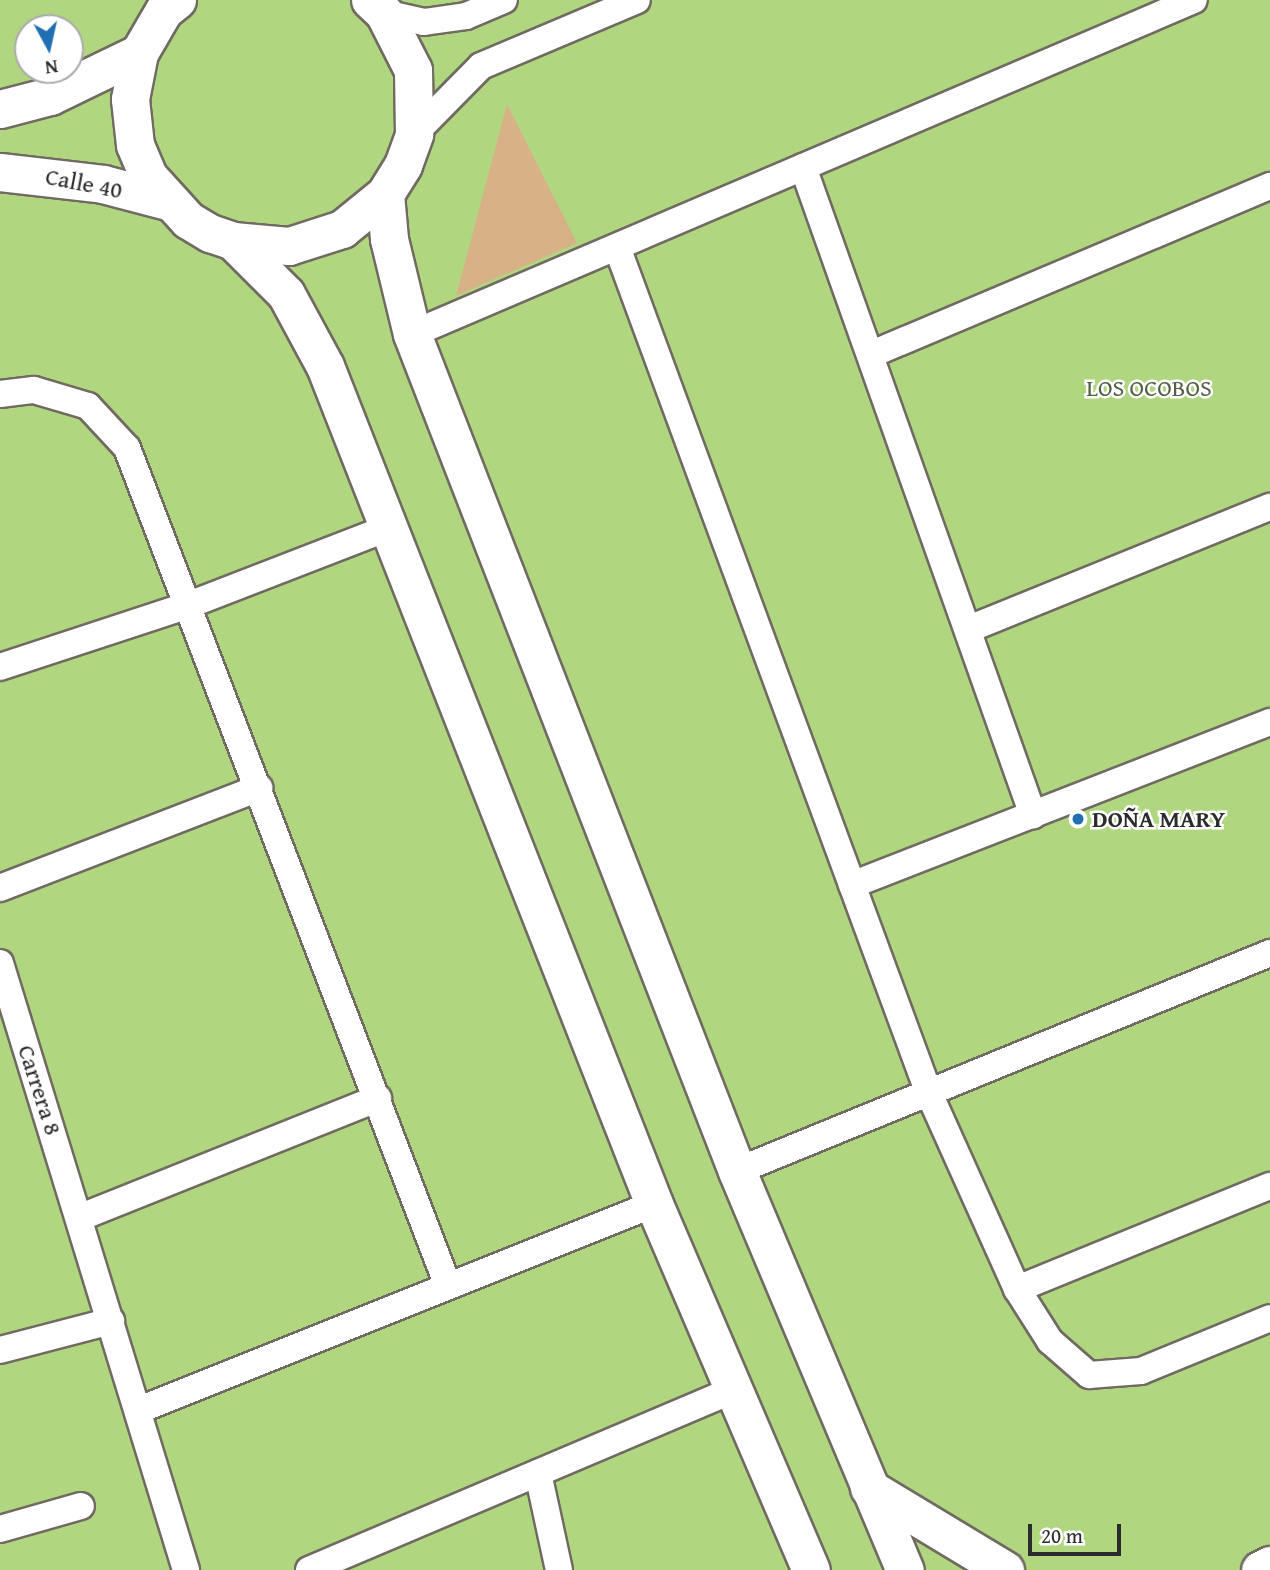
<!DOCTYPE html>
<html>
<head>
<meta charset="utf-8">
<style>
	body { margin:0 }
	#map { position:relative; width:1270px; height:1570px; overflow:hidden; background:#f0e0c1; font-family:"Gentium Book Plus",serif }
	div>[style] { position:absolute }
	.green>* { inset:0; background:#b1d680 }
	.building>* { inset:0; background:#d8b287 }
	.roads { filter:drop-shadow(2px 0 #706a60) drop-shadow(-2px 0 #706a60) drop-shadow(0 2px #706a60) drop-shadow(0 -2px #706a60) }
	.street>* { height:26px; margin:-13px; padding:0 13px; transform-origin:13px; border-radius:13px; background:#fff }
	.secondary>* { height:37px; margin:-18.5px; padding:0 18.5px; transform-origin:18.5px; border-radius:18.5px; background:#fff }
	.dots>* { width:19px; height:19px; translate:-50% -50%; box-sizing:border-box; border:4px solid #fff; border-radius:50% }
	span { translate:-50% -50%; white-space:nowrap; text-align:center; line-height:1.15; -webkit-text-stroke:5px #fff; paint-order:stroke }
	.street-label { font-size:24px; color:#2b2b2b }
	.park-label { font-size:24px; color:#535e44 }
	.poi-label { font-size:24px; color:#2b2b2b; font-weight:700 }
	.left { translate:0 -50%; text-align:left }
	.north { position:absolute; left:14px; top:14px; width:70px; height:70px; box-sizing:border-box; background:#fff; border:2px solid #aaa; border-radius:50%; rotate:172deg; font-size:19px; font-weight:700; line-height:28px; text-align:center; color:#2b2b2b }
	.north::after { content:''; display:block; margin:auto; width:24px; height:32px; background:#1f6fb2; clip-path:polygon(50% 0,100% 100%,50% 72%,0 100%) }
	.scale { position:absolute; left:1028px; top:1524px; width:93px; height:32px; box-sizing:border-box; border:4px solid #2b2b2b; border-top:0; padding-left:9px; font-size:21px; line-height:24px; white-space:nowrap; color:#2b2b2b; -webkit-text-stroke:5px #fff; paint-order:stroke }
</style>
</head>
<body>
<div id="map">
	<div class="green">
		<div style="clip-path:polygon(evenodd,0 0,1270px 0,1270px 1570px,0 1570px,0 0,28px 28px,70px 28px,70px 70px,28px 70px,28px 28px)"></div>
	</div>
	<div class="building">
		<div style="clip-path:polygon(507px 104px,577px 243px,456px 296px)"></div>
	</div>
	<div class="roads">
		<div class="street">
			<div style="left:384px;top:13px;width:41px;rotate:12.7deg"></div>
			<div style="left:424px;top:22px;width:42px;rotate:-8.1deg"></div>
			<div style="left:466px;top:16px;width:41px;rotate:-22.8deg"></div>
			<div style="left:414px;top:134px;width:95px;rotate:-45.4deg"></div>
			<div style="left:481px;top:66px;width:169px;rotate:-22.9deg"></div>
			<div style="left:803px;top:167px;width:688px;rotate:70.46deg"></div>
			<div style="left:617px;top:247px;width:899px;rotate:69.77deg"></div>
			<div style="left:928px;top:1091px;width:217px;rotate:65.8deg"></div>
			<div style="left:1017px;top:1289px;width:62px;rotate:57.6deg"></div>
			<div style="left:1050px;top:1341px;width:52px;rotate:41.1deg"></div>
			<div style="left:1089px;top:1375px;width:52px;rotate:-4.4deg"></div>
			<div style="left:1141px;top:1371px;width:139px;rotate:-22.3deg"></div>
			<div style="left:412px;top:334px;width:850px;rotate:-23.13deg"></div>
			<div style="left:872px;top:354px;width:432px;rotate:-22.9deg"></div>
			<div style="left:0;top:394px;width:34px;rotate:-7deg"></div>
			<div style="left:34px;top:390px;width:56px;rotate:16.5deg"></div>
			<div style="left:88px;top:406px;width:57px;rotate:47.1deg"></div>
			<div style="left:127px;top:448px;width:897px;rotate:69.04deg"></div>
			<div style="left:969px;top:629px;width:325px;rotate:-22.1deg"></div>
			<div style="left:0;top:667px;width:199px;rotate:-18.2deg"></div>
			<div style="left:189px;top:605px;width:213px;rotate:-21.2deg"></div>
			<div style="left:852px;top:885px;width:449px;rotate:-21.3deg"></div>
			<div style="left:0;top:888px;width:278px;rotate:-21.1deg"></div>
			<div style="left:0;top:963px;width:635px;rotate:72.96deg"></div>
			<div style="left:737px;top:1171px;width:576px;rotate:-22.24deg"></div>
			<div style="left:81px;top:1217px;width:320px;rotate:-21.8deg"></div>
			<div style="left:1017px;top:1289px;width:273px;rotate:-22.2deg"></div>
			<div style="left:0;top:1350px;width:115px;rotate:-14.6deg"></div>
			<div style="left:139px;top:1410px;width:555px;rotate:-21.8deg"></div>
			<div style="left:538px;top:1473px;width:99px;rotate:77.8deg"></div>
			<div style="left:0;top:1529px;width:84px;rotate:-15.9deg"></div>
			<div style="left:309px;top:1570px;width:462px;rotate:-23deg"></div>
		</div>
		<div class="secondary">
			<div style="left:177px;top:0;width:16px;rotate:142deg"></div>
			<div style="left:164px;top:10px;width:50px;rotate:120.2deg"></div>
			<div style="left:139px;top:53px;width:47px;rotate:101.1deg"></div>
			<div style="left:130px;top:99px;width:46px;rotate:83.8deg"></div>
			<div style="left:135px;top:145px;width:34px;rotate:67deg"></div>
			<div style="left:148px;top:176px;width:59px;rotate:47.7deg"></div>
			<div style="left:188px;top:220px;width:26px;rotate:31deg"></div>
			<div style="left:210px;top:233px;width:24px;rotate:19deg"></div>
			<div style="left:233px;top:241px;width:56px;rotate:5.1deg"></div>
			<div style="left:289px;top:246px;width:56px;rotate:-17.8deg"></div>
			<div style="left:342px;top:229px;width:55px;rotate:-39.1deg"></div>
			<div style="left:385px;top:194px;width:34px;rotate:-58deg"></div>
			<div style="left:403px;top:165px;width:33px;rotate:-70deg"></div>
			<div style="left:414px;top:134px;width:64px;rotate:-90.9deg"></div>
			<div style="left:413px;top:70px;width:64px;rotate:-117deg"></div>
			<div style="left:384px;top:13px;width:19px;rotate:-137deg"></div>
			<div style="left:0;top:109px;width:52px;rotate:-14.6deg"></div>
			<div style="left:50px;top:96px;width:99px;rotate:-25.8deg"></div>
			<div style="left:0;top:172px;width:104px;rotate:6.6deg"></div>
			<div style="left:103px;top:184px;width:67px;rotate:14.7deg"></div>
			<div style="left:385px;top:194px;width:45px;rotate:84.9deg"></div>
			<div style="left:389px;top:239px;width:98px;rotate:76.4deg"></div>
			<div style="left:412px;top:334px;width:898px;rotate:68.78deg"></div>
			<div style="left:737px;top:1171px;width:433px;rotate:67.2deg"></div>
			<div style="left:233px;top:241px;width:75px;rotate:45deg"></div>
			<div style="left:286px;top:294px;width:82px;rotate:61.6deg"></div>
			<div style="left:325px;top:366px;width:900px;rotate:68.56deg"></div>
			<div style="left:654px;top:1204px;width:398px;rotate:66.8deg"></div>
			<div style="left:869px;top:1488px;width:159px;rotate:31.1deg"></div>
			<div style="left:1260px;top:1570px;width:11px;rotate:-27deg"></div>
		</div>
	</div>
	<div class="dots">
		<div style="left:1078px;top:819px;background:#1f6fb2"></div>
	</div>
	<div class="street-label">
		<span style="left:84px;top:183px;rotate:11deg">Calle 40</span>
		<span style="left:40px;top:1090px;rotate:72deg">Carrera 8</span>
	</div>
	<div class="park-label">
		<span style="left:1149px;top:388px">LOS OCOBOS</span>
	</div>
	<div class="poi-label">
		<span class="left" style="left:1092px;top:819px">DOÑA MARY</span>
	</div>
	<div class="north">N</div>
	<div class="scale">20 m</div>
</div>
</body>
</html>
